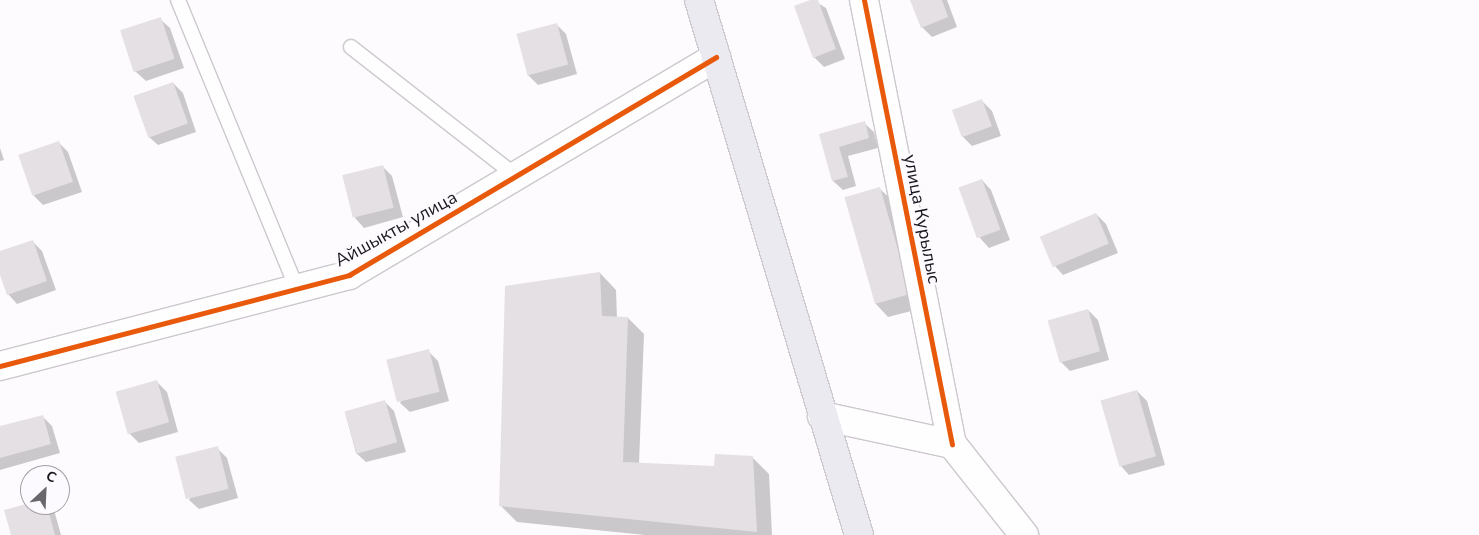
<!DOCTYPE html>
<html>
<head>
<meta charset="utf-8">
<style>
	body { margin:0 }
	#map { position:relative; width:1479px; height:535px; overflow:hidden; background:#fdfbfe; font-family:"Nunito Sans",sans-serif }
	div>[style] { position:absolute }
	.shadow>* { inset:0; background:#0003 }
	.building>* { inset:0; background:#e5e0e3; transform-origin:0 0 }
	.roads { filter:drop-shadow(1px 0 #ccc8cd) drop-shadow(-1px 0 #ccc8cd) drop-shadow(0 1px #ccc8cd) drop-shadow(0 -1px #ccc8cd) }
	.service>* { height:14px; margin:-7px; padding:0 7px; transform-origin:7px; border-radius:7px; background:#fffeff }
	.minor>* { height:28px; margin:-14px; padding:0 14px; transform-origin:14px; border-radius:14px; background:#fffeff }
	.tertiary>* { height:28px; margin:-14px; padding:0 14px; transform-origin:14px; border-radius:14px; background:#fffeff }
	.trunk>* { height:28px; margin:-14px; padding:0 14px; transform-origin:14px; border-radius:14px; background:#eaeaf0 }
	.cycleway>* { height:5px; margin:-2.5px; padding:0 2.5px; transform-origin:2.5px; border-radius:2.5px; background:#e8590c }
	span { translate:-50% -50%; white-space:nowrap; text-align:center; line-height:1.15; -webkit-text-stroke:5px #fdfaff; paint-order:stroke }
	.street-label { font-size:18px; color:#1a161d }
	.north { position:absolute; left:20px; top:465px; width:50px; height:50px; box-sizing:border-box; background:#fdfaff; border:1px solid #a29fa5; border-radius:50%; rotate:25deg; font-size:14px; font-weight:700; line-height:20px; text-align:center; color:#1a161d }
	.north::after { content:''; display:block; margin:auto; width:18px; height:22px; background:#69666c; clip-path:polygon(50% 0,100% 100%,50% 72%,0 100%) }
</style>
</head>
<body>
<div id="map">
	<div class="shadow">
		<div style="clip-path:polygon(813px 0,826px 8px,845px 59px,824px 67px,814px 57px)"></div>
		<div style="clip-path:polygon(912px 0,947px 0,957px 27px,932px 37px,922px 27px)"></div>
		<div style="clip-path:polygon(160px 19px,170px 28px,184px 68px,146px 81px,136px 72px,122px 32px)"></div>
		<div style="clip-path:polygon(556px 24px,566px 34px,577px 74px,538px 85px,528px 75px)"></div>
		<div style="clip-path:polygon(173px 83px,183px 93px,196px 132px,158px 145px,148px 136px,134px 96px)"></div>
		<div style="clip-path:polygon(982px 101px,992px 111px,1001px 136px,972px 146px,963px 137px,954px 112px)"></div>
		<div style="clip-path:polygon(864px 123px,874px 132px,878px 148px,848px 156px,856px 186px,843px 190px,833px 181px,821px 135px)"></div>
		<div style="clip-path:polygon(58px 142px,68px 152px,82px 192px,43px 205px,34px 196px)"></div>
		<div style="clip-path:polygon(0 148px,4px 160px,0 161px)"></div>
		<div style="clip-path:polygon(383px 167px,392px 176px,403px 217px,364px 228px,355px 218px)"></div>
		<div style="clip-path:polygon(982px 180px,991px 190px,1010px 240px,989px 248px,980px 238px)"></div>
		<div style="clip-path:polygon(880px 189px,894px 202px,923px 308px,888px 317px,875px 303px)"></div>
		<div style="clip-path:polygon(1096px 214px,1106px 224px,1118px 253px,1063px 275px,1054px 265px)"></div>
		<div style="clip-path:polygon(32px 241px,42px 251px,56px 290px,17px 304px,8px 294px,0 271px,0 252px)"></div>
		<div style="clip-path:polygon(600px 273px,616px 290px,617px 318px,628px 318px,644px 334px,639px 464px,715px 467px,752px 457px,769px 474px,772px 535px,645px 535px,517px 522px,501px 506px)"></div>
		<div style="clip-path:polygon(1088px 310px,1098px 320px,1109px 360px,1070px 371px,1060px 361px)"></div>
		<div style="clip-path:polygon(428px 351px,438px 361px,449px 401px,410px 412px,400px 403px)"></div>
		<div style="clip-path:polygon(157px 382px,167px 392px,178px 432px,139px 443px,129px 433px)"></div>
		<div style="clip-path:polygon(1137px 391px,1147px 401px,1165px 465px,1129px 475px,1120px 465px)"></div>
		<div style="clip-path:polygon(384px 401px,394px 411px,406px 452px,366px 462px,356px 453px,345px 412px)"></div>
		<div style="clip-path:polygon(42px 416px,52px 426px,60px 453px,0 470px,0 428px)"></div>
		<div style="clip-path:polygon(217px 448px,227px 458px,238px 498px,199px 509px,189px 500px)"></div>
		<div style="clip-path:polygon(30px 505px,49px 505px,54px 510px,61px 535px,12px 535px)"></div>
	</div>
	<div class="building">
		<div style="clip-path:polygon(810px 0,818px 0,836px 49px,813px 58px,794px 6px)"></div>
		<div style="clip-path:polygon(910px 0,942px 0,948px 17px,921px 28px)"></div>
		<div style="left:161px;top:17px;width:44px;height:43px;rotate:72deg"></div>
		<div style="left:557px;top:23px;width:43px;height:42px;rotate:75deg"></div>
		<div style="left:173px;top:82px;width:44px;height:42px;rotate:70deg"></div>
		<div style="left:982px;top:99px;width:29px;height:32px;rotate:70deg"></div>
		<div style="clip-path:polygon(865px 121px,869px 138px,839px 147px,848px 177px,832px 181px,819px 134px)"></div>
		<div style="left:59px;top:141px;width:43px;height:43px;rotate:71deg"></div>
		<div style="left:383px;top:165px;width:44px;height:42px;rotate:76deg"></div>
		<div style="left:982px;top:179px;width:54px;height:25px;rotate:70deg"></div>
		<div style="left:880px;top:187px;width:111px;height:37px;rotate:74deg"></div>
		<div style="left:1096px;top:213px;width:33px;height:61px;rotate:67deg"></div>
		<div style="clip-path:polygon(33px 240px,47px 281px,7px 295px,0 275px,0 251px)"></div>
		<div style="clip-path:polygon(600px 272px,602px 316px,628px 317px,623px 462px,714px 466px,715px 454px,753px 456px,757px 532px,499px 506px,505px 286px)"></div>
		<div style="left:1088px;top:309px;width:44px;height:42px;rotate:74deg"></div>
		<div style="left:429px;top:349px;width:44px;height:44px;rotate:76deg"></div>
		<div style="left:157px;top:380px;width:44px;height:43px;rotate:74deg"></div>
		<div style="left:1137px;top:390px;width:69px;height:38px;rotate:74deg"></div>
		<div style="left:385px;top:400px;width:44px;height:42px;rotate:74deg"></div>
		<div style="clip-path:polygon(43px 415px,51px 444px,0 458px,0 426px)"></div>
		<div style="left:218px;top:446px;width:44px;height:44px;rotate:76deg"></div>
		<div style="clip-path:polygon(30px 503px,47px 505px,55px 535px,11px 535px,4px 510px)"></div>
	</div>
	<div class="roads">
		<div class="service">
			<div style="left:178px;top:0;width:313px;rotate:67.6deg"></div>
			<div style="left:351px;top:47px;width:209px;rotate:38deg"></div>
		</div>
		<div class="minor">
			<div style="left:864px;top:0;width:453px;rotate:78.8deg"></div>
			<div style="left:822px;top:416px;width:133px;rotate:12.2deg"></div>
			<div style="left:952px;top:444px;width:116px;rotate:51.6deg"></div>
		</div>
		<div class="tertiary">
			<div style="left:0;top:366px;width:361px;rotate:-14.6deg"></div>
			<div style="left:349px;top:275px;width:427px;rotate:-30.7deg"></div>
		</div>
		<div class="trunk">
			<div style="left:699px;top:0;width:558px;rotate:73.35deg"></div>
		</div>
	</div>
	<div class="cycleway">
		<div style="left:864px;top:0;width:453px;rotate:78.8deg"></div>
		<div style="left:0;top:366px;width:361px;rotate:-14.6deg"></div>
		<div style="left:349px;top:275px;width:427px;rotate:-30.7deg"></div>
	</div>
	<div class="street-label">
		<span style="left:922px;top:219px;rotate:79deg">улица Курылыс</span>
		<span style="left:396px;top:229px;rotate:-29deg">Айшыкты улица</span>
	</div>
	<div class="north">С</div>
</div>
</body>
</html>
